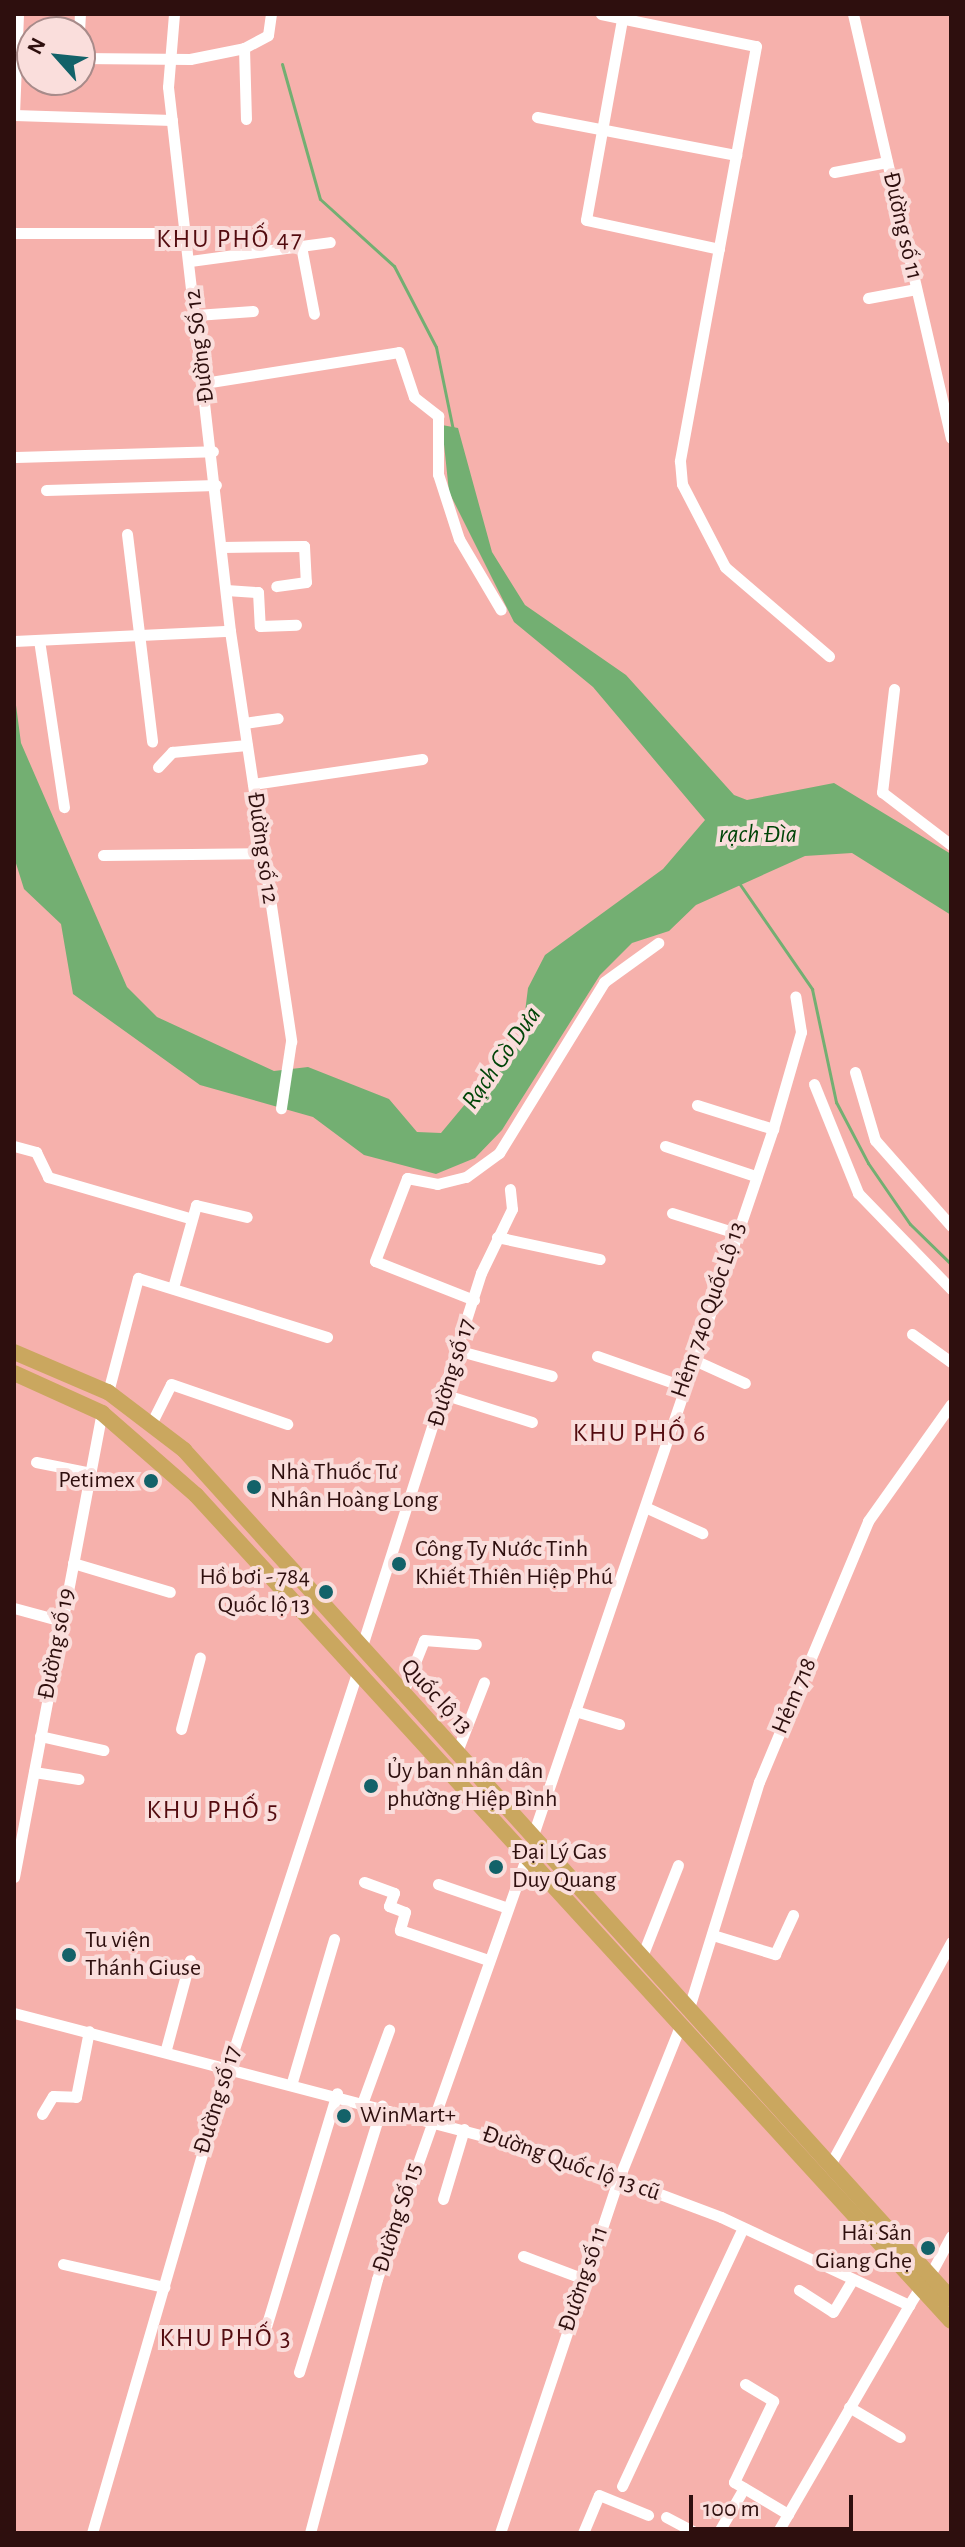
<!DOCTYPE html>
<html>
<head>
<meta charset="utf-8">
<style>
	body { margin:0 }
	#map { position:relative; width:965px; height:2547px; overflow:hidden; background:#f6b1ac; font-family:"Alegreya Sans",sans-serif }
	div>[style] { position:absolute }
	.water>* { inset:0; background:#73af72 }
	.stream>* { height:3px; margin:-1.5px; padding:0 1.5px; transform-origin:1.5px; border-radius:1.5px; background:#73af72 }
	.minor>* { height:11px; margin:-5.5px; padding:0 5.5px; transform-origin:5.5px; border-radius:5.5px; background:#fff }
	.highway>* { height:16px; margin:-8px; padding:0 8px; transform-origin:8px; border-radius:8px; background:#caa75f }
	.dots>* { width:22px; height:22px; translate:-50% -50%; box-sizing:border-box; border:4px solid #fadedc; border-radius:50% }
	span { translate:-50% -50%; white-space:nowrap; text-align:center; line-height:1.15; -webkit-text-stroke:8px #fadedc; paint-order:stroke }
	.street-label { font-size:24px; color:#2e0f0e }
	.poi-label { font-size:24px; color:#2e0f0e }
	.left { translate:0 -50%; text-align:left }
	.right { translate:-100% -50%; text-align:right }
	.neighbourhood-label { font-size:26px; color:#530b0f; letter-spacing:2px }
	.water-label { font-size:26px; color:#014508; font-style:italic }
	.frame { position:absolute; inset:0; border:16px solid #2e0f0e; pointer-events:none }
	.north { position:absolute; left:16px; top:16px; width:80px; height:80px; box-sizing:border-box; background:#fadedc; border:2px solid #a88b8a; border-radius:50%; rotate:297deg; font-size:22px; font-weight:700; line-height:32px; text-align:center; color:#2e0f0e }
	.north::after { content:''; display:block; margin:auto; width:28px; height:36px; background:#136269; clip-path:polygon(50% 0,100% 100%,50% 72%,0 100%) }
	.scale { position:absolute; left:689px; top:2495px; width:164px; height:36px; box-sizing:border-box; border:4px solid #2e0f0e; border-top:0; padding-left:10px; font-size:24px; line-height:28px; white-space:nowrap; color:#2e0f0e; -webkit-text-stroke:6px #fadedc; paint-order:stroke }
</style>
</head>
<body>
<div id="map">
	<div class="water">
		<div style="clip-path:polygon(442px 425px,458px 428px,492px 552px,525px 605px,626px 675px,734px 795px,747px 800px,834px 783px,951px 854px,951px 915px,852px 853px,805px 856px,696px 905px,669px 931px,632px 943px,600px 975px,502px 1130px,475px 1158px,436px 1174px,364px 1155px,313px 1117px,200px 1085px,73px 994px,61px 924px,24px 889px,14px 857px,14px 690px,21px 743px,127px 987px,157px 1017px,274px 1071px,308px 1067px,389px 1099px,417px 1132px,441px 1133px,522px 1036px,528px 988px,545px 955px,663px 869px,705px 820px,593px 687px,514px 622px,449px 492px)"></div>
	</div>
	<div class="stream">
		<div style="left:282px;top:64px;width:140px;rotate:74.3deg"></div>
		<div style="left:320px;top:199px;width:100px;rotate:42.2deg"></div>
		<div style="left:394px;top:266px;width:91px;rotate:62.6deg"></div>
		<div style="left:436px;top:347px;width:85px;rotate:78.4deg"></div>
		<div style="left:739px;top:883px;width:129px;rotate:55.4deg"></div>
		<div style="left:812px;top:989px;width:116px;rotate:78deg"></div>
		<div style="left:836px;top:1102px;width:69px;rotate:62.3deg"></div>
		<div style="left:868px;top:1163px;width:74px;rotate:55.5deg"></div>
		<div style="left:910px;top:1224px;width:57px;rotate:44.3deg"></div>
	</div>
	<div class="minor">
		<div style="left:174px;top:14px;width:73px;rotate:94.7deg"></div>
		<div style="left:168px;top:87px;width:548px;rotate:83.5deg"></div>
		<div style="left:230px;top:631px;width:415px;rotate:81.5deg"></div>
		<div style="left:291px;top:1041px;width:68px;rotate:98.5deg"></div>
		<div style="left:601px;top:14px;width:158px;rotate:11.7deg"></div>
		<div style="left:756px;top:46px;width:422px;rotate:100.4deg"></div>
		<div style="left:680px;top:461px;width:23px;rotate:85deg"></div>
		<div style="left:682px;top:484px;width:93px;rotate:62.6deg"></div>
		<div style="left:725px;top:567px;width:137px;rotate:40.6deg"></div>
		<div style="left:623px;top:14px;width:209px;rotate:100.2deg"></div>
		<div style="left:586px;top:220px;width:136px;rotate:12.3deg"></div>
		<div style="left:853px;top:14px;width:435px;rotate:77deg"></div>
		<div style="left:79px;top:32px;width:18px;rotate:-87deg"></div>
		<div style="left:244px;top:48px;width:71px;rotate:88.4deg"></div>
		<div style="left:14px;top:57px;width:18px"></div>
		<div style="left:80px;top:58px;width:110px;rotate:0.5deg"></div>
		<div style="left:190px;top:59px;width:55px;rotate:-11.5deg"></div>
		<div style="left:244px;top:48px;width:27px;rotate:-28deg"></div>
		<div style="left:268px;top:35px;width:21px;rotate:-82deg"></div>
		<div style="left:14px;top:114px;width:100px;rotate:-87.7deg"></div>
		<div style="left:14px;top:115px;width:158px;rotate:1.8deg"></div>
		<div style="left:537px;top:117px;width:203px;rotate:10.8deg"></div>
		<div style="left:834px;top:172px;width:54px;rotate:-10.7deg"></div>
		<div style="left:14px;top:233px;width:172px"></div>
		<div style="left:301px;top:246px;width:69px;rotate:79.2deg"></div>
		<div style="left:190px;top:261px;width:141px;rotate:-7.7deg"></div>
		<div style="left:868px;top:298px;width:49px;rotate:-10.6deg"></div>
		<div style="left:196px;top:315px;width:57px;rotate:-4deg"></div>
		<div style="left:204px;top:383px;width:197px;rotate:-9deg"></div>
		<div style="left:399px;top:352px;width:47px;rotate:71.6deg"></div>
		<div style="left:414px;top:397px;width:31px;rotate:38deg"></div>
		<div style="left:438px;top:416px;width:58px;rotate:90deg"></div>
		<div style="left:438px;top:474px;width:68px;rotate:72.1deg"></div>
		<div style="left:459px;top:539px;width:82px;rotate:59.4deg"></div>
		<div style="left:16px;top:457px;width:197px;rotate:-1.7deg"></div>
		<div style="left:46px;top:490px;width:170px;rotate:-1.7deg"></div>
		<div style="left:127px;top:534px;width:209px;rotate:83.1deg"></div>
		<div style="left:222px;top:547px;width:82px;rotate:-0.7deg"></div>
		<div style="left:304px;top:546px;width:36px;rotate:87deg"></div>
		<div style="left:306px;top:582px;width:30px;rotate:172deg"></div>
		<div style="left:226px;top:590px;width:32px;rotate:4deg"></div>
		<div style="left:258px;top:592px;width:34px;rotate:87deg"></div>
		<div style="left:260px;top:626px;width:36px;rotate:-2deg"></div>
		<div style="left:39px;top:640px;width:169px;rotate:81.5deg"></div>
		<div style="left:14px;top:641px;width:216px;rotate:-2.7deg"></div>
		<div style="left:894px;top:689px;width:104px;rotate:96.6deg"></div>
		<div style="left:882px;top:792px;width:87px;rotate:37.5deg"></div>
		<div style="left:244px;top:723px;width:34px;rotate:-8deg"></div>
		<div style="left:158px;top:767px;width:21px;rotate:-47deg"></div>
		<div style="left:172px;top:752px;width:75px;rotate:-5.3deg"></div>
		<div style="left:253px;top:784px;width:171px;rotate:-8.4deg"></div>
		<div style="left:103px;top:855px;width:159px;rotate:-0.7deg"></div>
		<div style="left:855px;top:1072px;width:71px;rotate:73.6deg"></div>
		<div style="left:875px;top:1140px;width:115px;rotate:48.5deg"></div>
		<div style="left:814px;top:1084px;width:118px;rotate:68deg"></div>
		<div style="left:858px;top:1193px;width:134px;rotate:45.9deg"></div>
		<div style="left:697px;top:1105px;width:80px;rotate:17.5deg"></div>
		<div style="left:14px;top:1146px;width:23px;rotate:15deg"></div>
		<div style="left:36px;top:1152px;width:28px;rotate:64deg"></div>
		<div style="left:48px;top:1177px;width:147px;rotate:16.2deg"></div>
		<div style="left:665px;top:1146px;width:95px;rotate:18.4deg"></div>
		<div style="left:672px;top:1213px;width:67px;rotate:17.4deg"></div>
		<div style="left:497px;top:1237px;width:105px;rotate:12.1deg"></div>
		<div style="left:174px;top:1284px;width:82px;rotate:-74.4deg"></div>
		<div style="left:196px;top:1205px;width:52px;rotate:13.2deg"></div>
		<div style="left:474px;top:1300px;width:106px;rotate:-158.5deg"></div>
		<div style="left:375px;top:1261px;width:89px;rotate:-68.9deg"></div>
		<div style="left:407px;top:1178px;width:31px;rotate:11deg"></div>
		<div style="left:437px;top:1184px;width:30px;rotate:-14deg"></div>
		<div style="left:466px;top:1177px;width:41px;rotate:-36deg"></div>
		<div style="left:499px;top:1153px;width:201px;rotate:-58.4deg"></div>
		<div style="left:604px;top:982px;width:67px;rotate:-35.8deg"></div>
		<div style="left:912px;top:1334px;width:48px;rotate:35.7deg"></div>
		<div style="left:460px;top:1351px;width:95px;rotate:15.2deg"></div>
		<div style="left:597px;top:1356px;width:90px;rotate:19.4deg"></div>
		<div style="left:692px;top:1359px;width:58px;rotate:24.4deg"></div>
		<div style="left:108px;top:1392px;width:118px;rotate:-75.3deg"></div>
		<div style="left:138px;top:1278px;width:198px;rotate:17.3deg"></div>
		<div style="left:446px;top:1395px;width:90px;rotate:17.4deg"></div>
		<div style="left:152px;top:1422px;width:42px;rotate:-63.4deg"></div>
		<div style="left:171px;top:1384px;width:123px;rotate:19deg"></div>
		<div style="left:36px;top:1462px;width:56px;rotate:11.3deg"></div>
		<div style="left:645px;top:1507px;width:63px;rotate:24.5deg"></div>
		<div style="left:73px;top:1563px;width:101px;rotate:16.6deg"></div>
		<div style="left:14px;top:1608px;width:50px;rotate:15.2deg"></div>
		<div style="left:361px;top:1649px;width:395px;rotate:-72.3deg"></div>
		<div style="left:481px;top:1273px;width:71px;rotate:-64.2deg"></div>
		<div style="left:512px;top:1209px;width:20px;rotate:-96deg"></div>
		<div style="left:402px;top:1695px;width:59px;rotate:-68.2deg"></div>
		<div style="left:424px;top:1640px;width:52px;rotate:4.4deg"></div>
		<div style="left:575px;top:1711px;width:46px;rotate:16.5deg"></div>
		<div style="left:181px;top:1729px;width:74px;rotate:-75.2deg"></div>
		<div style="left:40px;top:1736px;width:65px;rotate:12.5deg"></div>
		<div style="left:456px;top:1754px;width:77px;rotate:-68.7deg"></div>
		<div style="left:34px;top:1772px;width:45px;rotate:9deg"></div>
		<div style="left:532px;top:1838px;width:749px;rotate:-71.23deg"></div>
		<div style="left:773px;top:1129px;width:101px;rotate:-73.9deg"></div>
		<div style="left:801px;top:1032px;width:36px;rotate:-99deg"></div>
		<div style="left:14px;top:1877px;width:472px;rotate:-79.3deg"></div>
		<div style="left:364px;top:1882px;width:32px;rotate:20deg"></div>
		<div style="left:394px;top:1893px;width:14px;rotate:111deg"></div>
		<div style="left:389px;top:1906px;width:17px;rotate:21deg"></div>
		<div style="left:405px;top:1912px;width:19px;rotate:106deg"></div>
		<div style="left:400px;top:1930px;width:93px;rotate:18.8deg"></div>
		<div style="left:438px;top:1884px;width:74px;rotate:18.9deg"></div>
		<div style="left:716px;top:1936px;width:62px;rotate:17deg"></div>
		<div style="left:775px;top:1954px;width:43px;rotate:-65.2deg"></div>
		<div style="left:641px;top:1959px;width:101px;rotate:-68.5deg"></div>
		<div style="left:688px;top:2011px;width:240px;rotate:-72.8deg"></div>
		<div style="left:759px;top:1782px;width:283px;rotate:-67.3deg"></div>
		<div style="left:868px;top:1521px;width:143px;rotate:-54.6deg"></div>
		<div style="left:14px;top:2013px;width:560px;rotate:14.68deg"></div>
		<div style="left:556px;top:2155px;width:176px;rotate:20.6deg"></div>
		<div style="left:721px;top:2217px;width:208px;rotate:25.1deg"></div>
		<div style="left:909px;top:2305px;width:19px;rotate:-58deg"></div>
		<div style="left:166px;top:2049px;width:92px;rotate:-74.9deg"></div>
		<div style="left:292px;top:2082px;width:149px;rotate:-73.6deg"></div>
		<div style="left:363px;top:2101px;width:76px;rotate:-69.9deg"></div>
		<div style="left:42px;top:2114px;width:21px;rotate:-59deg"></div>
		<div style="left:53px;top:2096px;width:23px;rotate:2deg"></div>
		<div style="left:76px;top:2097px;width:67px;rotate:-78.9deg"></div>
		<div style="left:829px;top:2167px;width:256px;rotate:-61.5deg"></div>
		<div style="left:443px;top:2199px;width:73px;rotate:-73.3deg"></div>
		<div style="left:523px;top:2256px;width:65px;rotate:20.7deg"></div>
		<div style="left:63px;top:2264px;width:104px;rotate:12.8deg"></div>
		<div style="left:930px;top:2275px;width:44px;rotate:-61.7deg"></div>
		<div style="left:799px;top:2290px;width:40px;rotate:32.9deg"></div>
		<div style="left:833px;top:2312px;width:37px;rotate:-59deg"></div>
		<div style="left:262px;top:2340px;width:258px;rotate:-73.1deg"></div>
		<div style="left:299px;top:2372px;width:279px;rotate:-72.7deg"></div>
		<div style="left:745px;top:2384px;width:33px;rotate:31deg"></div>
		<div style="left:773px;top:2401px;width:90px;rotate:115.7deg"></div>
		<div style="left:734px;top:2482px;width:63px;rotate:30.7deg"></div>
		<div style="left:849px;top:2407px;width:59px;rotate:30.5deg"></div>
		<div style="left:622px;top:2486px;width:285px;rotate:-64.9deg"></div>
		<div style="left:666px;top:2517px;width:34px;rotate:28deg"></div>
		<div style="left:92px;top:2533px;width:459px;rotate:-73.8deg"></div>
		<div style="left:220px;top:2092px;width:442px;rotate:-71.9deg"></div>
		<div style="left:310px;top:2533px;width:263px;rotate:-75.2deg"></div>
		<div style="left:377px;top:2279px;width:446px;rotate:-70.5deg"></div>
		<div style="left:500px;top:2533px;width:374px;rotate:-71.5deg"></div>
		<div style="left:619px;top:2178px;width:161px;rotate:-68.1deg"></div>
		<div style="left:583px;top:2533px;width:41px;rotate:-67.2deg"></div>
		<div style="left:599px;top:2495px;width:53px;rotate:22.2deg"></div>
		<div style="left:718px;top:2533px;width:52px;rotate:-60deg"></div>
		<div style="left:777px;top:2533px;width:263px;rotate:-59.9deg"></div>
	</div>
	<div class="highway">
		<div style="left:14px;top:1352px;width:102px;rotate:23.1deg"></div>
		<div style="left:108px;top:1392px;width:96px;rotate:37.3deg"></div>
		<div style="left:184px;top:1450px;width:1144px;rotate:47.9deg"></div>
		<div style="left:14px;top:1373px;width:97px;rotate:24.4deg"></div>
		<div style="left:102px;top:1413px;width:125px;rotate:41.1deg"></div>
		<div style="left:196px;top:1495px;width:1119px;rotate:47.57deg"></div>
	</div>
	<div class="dots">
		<div style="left:151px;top:1481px;background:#136269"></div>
		<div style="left:254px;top:1487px;background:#136269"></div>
		<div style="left:399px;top:1564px;background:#136269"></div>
		<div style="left:326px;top:1592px;background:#136269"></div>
		<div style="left:371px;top:1786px;background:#136269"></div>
		<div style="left:496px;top:1867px;background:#136269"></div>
		<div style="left:69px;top:1955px;background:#136269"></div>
		<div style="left:344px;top:2116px;background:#136269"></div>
		<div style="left:928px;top:2248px;background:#136269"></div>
	</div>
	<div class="street-label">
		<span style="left:902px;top:226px;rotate:77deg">Đường số 11</span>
		<span style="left:200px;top:346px;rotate:-97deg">Đường Số 12</span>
		<span style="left:262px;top:848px;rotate:82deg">Đường số 12</span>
		<span style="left:709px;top:1310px;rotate:-71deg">Hẻm 740 Quốc Lộ 13</span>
		<span style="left:452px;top:1373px;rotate:-73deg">Đường số 17</span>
		<span style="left:57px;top:1644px;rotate:-79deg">Đường số 19</span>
		<span style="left:795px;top:1696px;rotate:-67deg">Hẻm 718</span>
		<span style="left:436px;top:1697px;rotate:47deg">Quốc lộ 13</span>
		<span style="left:218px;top:2100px;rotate:-73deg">Đường số 17</span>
		<span style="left:571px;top:2164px;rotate:19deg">Đường Quốc lộ 13 cũ</span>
		<span style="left:398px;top:2218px;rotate:-72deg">Đường Số 15</span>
		<span style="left:584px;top:2279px;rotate:-71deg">Đường số 11</span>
	</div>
	<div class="poi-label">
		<span class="left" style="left:270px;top:1487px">Nhà Thuốc Tư<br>Nhân Hoàng Long</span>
		<span class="right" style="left:135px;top:1481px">Petimex</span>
		<span class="left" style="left:415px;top:1564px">Công Ty Nước Tinh<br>Khiết Thiên Hiệp Phú</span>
		<span class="right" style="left:310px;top:1592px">Hồ bơi - 784<br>Quốc lộ 13</span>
		<span class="left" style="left:387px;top:1786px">Ủy ban nhân dân<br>phường Hiệp Bình</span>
		<span class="left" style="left:512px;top:1867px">Đại Lý Gas<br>Duy Quang</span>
		<span class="left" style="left:85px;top:1955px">Tu viện<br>Thánh Giuse</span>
		<span class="left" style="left:360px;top:2116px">WinMart+</span>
		<span class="right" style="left:912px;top:2248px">Hải Sản<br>Giang Ghẹ</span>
	</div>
	<div class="neighbourhood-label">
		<span style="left:230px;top:240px">KHU PHỐ 47</span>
		<span style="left:640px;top:1434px">KHU PHỐ 6</span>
		<span style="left:213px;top:1811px">KHU PHỐ 5</span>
		<span style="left:226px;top:2339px">KHU PHỐ 3</span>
	</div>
	<div class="water-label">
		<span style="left:758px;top:835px">rạch Đìa</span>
		<span style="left:502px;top:1058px;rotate:-55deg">Rạch Gò Dưa</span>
	</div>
	<div class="frame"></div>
	<div class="north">N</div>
	<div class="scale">100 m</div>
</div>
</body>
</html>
